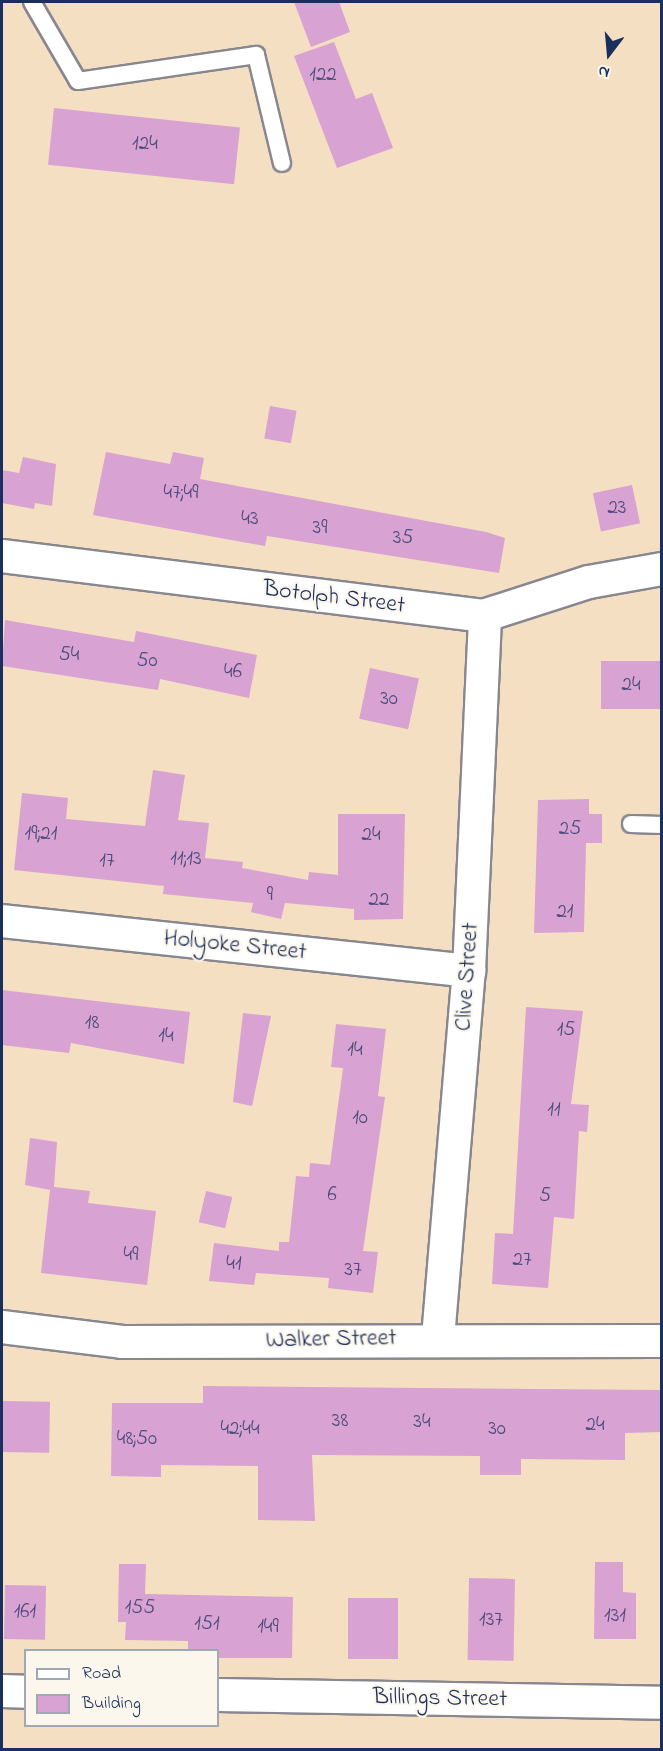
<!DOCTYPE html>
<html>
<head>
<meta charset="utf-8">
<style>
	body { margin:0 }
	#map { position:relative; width:663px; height:1751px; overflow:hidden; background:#f4dfc2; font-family:"Indie Flower",sans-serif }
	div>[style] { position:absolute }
	.building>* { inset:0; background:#d8a2d2; transform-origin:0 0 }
	.roads { filter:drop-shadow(2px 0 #888790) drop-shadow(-2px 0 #888790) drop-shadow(0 2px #888790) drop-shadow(0 -2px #888790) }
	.service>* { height:16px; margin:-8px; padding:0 8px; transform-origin:8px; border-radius:8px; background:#fff }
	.minor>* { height:32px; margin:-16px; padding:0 16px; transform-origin:16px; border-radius:16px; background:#fff }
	span { translate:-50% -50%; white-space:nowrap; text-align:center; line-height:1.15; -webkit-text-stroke:4.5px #fbf7ec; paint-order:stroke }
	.number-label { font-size:21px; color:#4a4c7b }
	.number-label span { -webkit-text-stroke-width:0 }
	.street-label { font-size:24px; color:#1b2f5e }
	.frame { position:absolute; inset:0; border:3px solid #1b2f5e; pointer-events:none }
	.legend { position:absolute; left:24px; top:1649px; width:195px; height:78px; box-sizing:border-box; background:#fbf7ec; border:2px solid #a1a7b3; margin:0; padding:8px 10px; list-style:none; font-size:18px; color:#1b2f5e }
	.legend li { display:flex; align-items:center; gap:12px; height:30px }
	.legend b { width:30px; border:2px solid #a1a7b3 }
	.north { position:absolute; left:579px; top:24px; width:60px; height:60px; -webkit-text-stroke:4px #fbf7ec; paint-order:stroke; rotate:196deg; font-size:16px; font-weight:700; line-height:24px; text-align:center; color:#1b2f5e }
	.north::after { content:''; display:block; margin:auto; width:21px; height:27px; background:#1b2f5e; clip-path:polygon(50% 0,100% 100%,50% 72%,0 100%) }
</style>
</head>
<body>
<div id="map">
	<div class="building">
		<div style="clip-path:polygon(294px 2px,339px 2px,350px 32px,311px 47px)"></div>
		<div style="clip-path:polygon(334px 42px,356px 99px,372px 93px,393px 148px,337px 168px,294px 56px)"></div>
		<div style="left:54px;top:108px;width:187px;height:57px;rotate:6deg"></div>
		<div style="left:270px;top:406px;width:27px;height:33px;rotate:10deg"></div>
		<div style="clip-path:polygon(106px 452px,170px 464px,173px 452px,204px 458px,200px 479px,486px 532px,505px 538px,499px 573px,267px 536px,265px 546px,93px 515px)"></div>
		<div style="clip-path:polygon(23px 457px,56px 464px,52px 506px,35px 503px,34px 509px,2px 503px,2px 470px,19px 473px)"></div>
		<div style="left:632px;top:485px;width:39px;height:40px;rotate:78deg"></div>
		<div style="clip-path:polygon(5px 620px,134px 642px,136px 631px,257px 655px,249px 698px,160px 679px,158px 690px,2px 666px)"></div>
		<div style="left:601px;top:661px;width:61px;height:48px"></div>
		<div style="left:370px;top:668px;width:50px;height:52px;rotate:12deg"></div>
		<div style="clip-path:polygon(153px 770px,185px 775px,178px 820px,209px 823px,205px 858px,243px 862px,242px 868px,308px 880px,309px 872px,338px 875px,338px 814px,405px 814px,403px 919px,354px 920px,354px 909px,285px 903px,281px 919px,251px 912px,253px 903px,163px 894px,164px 886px,14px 870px,22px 793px,68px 798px,66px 819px,145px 826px)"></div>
		<div style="clip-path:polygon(589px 799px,589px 814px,602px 814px,602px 843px,586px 843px,584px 932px,534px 933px,538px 800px)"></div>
		<div style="clip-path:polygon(2px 990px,190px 1012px,184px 1064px,71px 1043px,69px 1053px,2px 1045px)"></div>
		<div style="clip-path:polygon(526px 1007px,583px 1011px,571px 1104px,589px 1105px,587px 1132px,579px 1131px,574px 1219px,554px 1217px,548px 1288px,492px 1284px,495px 1233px,513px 1234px)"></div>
		<div style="clip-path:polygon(243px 1013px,271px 1016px,252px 1106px,233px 1102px)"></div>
		<div style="clip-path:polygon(336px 1024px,386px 1029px,378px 1096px,385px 1097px,363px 1251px,378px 1252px,373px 1293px,328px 1288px,329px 1278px,256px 1273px,254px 1285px,209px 1281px,214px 1243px,279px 1251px,279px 1242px,289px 1242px,296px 1176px,309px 1177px,310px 1163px,330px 1165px,343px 1068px,331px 1067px)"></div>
		<div style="clip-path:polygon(30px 1138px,57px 1142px,54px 1187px,90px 1191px,88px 1203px,156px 1211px,147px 1285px,41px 1273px,50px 1190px,25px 1185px)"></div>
		<div style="left:206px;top:1191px;width:27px;height:32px;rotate:13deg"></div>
		<div style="clip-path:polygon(203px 1386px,662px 1390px,662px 1432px,625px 1433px,625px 1460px,521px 1459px,521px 1475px,480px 1475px,480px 1456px,312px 1455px,315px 1521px,258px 1520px,258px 1466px,161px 1465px,161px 1477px,111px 1476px,112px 1403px,203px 1403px)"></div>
		<div style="left:2px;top:1401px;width:48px;height:51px;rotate:1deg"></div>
		<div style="clip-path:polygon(595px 1562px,623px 1562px,623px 1592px,636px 1593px,636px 1639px,594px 1639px)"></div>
		<div style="clip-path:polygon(119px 1564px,146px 1564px,145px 1594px,293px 1597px,292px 1658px,218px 1658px,218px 1650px,188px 1650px,188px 1641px,125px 1640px,126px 1622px,118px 1622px)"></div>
		<div style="left:469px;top:1578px;width:46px;height:82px;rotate:1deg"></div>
		<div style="left:5px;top:1585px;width:41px;height:54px;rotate:1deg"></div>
		<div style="left:348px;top:1598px;width:50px;height:61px"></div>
	</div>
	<div class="roads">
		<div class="service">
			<div style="left:32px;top:2px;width:91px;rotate:59.8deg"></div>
			<div style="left:78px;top:81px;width:180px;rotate:-8.3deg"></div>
			<div style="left:256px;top:55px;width:111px;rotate:76.5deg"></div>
			<div style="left:631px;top:824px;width:31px;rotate:2deg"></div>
		</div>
		<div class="minor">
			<div style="left:2px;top:556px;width:485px;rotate:7.1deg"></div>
			<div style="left:483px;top:616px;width:111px;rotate:-17.8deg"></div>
			<div style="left:589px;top:582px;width:74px;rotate:-10.1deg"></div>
			<div style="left:2px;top:921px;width:470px;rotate:6.1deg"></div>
			<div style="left:2px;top:1327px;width:121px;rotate:7.1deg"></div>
			<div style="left:122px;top:1342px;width:540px;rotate:-0.11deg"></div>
			<div style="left:438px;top:1338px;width:368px;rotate:-85.2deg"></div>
			<div style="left:469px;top:971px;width:355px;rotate:-87.4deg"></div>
			<div style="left:2px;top:1691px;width:24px;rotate:2deg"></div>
			<div style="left:218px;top:1695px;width:444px;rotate:1deg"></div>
		</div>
	</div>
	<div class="number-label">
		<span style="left:323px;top:75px">122</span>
		<span style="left:145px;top:144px">124</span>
		<span style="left:181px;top:493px">47;49</span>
		<span style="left:617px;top:508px">23</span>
		<span style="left:250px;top:519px">43</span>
		<span style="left:320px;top:528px">39</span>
		<span style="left:403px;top:538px">35</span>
		<span style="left:69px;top:655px">54</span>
		<span style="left:147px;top:661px">50</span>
		<span style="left:233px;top:672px">46</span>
		<span style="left:631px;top:685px">24</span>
		<span style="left:389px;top:699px">30</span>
		<span style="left:570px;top:829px">25</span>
		<span style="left:41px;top:834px">19;21</span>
		<span style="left:371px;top:835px">24</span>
		<span style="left:186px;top:859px">11;13</span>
		<span style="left:107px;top:861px">17</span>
		<span style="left:270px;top:895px">9</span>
		<span style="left:379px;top:900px">22</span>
		<span style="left:565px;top:912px">21</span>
		<span style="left:92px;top:1023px">18</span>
		<span style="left:566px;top:1030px">15</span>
		<span style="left:166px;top:1036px">14</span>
		<span style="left:355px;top:1050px">14</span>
		<span style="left:554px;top:1110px">11</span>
		<span style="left:360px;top:1118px">10</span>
		<span style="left:332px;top:1195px">6</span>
		<span style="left:545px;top:1196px">5</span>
		<span style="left:131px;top:1255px">49</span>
		<span style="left:522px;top:1260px">27</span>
		<span style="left:234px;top:1264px">41</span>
		<span style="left:353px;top:1270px">37</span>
		<span style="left:340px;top:1421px">38</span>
		<span style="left:422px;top:1422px">34</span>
		<span style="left:595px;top:1425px">24</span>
		<span style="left:240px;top:1429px">42;44</span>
		<span style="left:497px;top:1429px">30</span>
		<span style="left:137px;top:1439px">48;50</span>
		<span style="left:140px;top:1608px">155</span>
		<span style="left:25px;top:1612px">161</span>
		<span style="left:615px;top:1616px">131</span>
		<span style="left:491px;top:1620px">137</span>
		<span style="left:207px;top:1624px">151</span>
		<span style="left:268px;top:1627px">149</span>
	</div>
	<div class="street-label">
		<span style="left:334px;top:598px;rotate:7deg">Botolph Street</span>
		<span style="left:235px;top:946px;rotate:6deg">Holyoke Street</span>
		<span style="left:468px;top:977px;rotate:-86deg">Clive Street</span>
		<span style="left:331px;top:1340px;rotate:-1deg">Walker Street</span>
		<span style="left:440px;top:1699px;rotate:1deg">Billings Street</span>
	</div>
	<div class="frame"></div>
	<ul class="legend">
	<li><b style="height:8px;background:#fff"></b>Road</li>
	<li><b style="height:16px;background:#d8a2d2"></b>Building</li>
	</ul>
	<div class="north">N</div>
</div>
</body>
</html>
